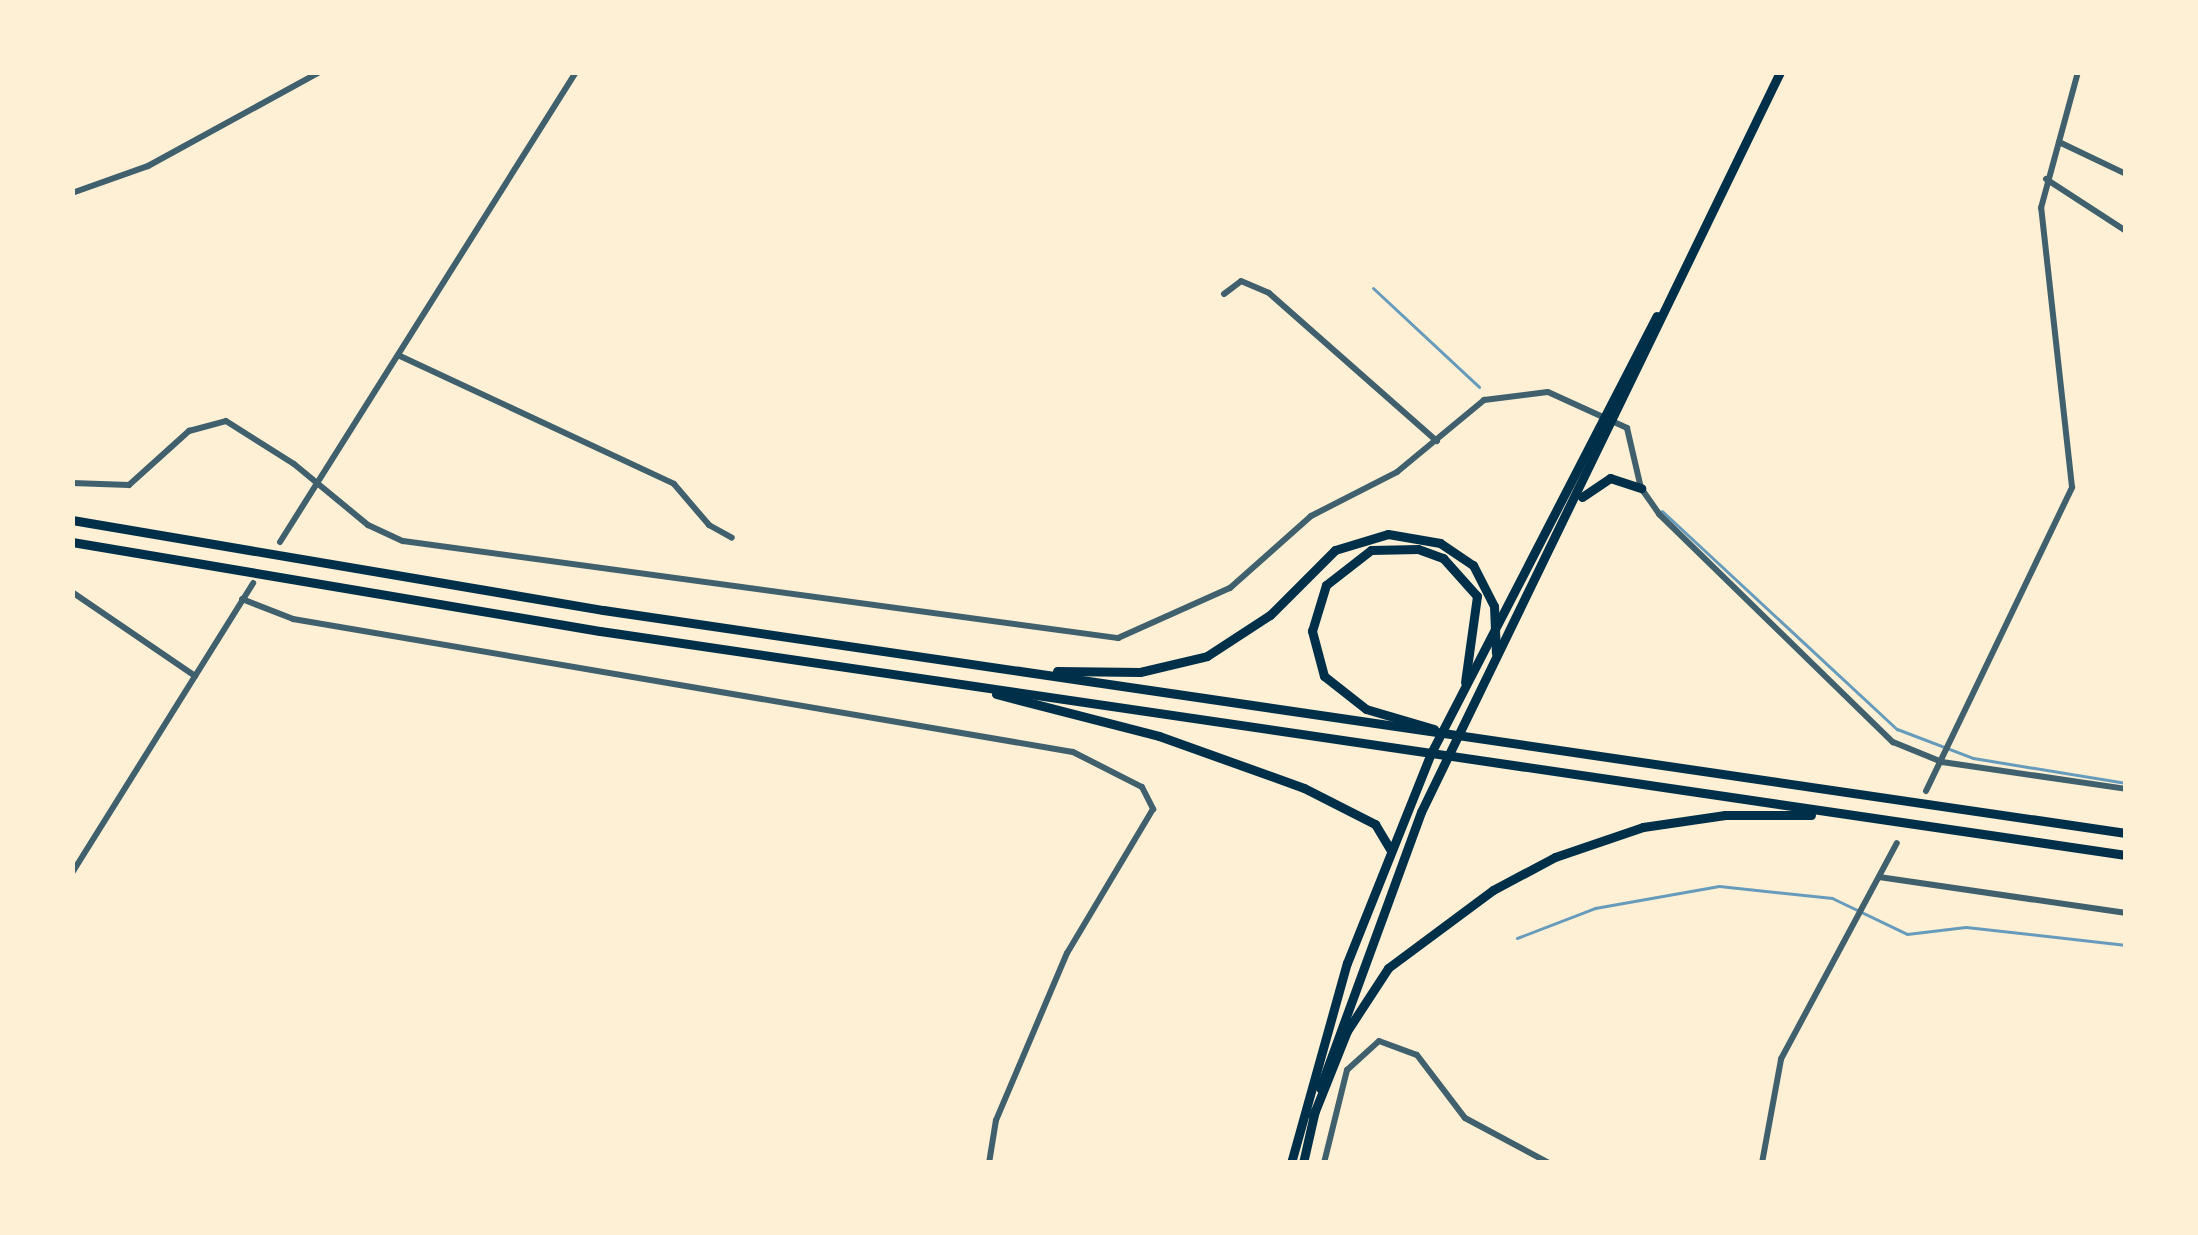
<!DOCTYPE html>
<html>
<head>
<meta charset="utf-8">
<style>
	body { margin:0 }
	#map { position:relative; width:2198px; height:1235px; overflow:hidden; background:#fdf0d5; font-family:"Fira Sans Condensed",sans-serif }
	div>[style] { position:absolute }
	.stream>* { height:3px; margin:-1.5px; padding:0 1.5px; transform-origin:1.5px; border-radius:1.5px; background:#669bbc }
	.minor>* { height:6px; margin:-3px; padding:0 3px; transform-origin:3px; border-radius:3px; background:#3f606c }
	.primary>* { height:9px; margin:-4.5px; padding:0 4.5px; transform-origin:4.5px; border-radius:4.5px; background:#003049 }
	.motorway>* { height:9px; margin:-4.5px; padding:0 4.5px; transform-origin:4.5px; border-radius:4.5px; background:#003049 }
	span { translate:-50% -50%; white-space:nowrap; text-align:center; line-height:1.15; -webkit-text-stroke:10px #fdf0d5; paint-order:stroke }
	.frame { position:absolute; inset:0; border:75px solid #fdf0d5; pointer-events:none }
</style>
</head>
<body>
<div id="map">
	<div class="stream">
		<div style="left:1373px;top:288px;width:145px;rotate:43deg"></div>
		<div style="left:1662px;top:511px;width:321px;rotate:42.9deg"></div>
		<div style="left:1897px;top:729px;width:81px;rotate:20.9deg"></div>
		<div style="left:1973px;top:758px;width:155px;rotate:9.3deg"></div>
		<div style="left:1517px;top:938px;width:84px;rotate:-21deg"></div>
		<div style="left:1595px;top:908px;width:126px;rotate:-10.1deg"></div>
		<div style="left:1719px;top:886px;width:114px;rotate:6.1deg"></div>
		<div style="left:1832px;top:898px;width:83px;rotate:25.6deg"></div>
		<div style="left:1907px;top:934px;width:59px;rotate:-6.8deg"></div>
		<div style="left:1966px;top:927px;width:161px;rotate:6.4deg"></div>
	</div>
	<div class="minor">
		<div style="left:2059px;top:142px;width:74px;rotate:25.5deg"></div>
		<div style="left:2046px;top:179px;width:95px;rotate:33deg"></div>
		<div style="left:72px;top:193px;width:81px;rotate:-19.6deg"></div>
		<div style="left:148px;top:166px;width:196px;rotate:-28.7deg"></div>
		<div style="left:1224px;top:294px;width:21px;rotate:-37deg"></div>
		<div style="left:1241px;top:281px;width:30px;rotate:23deg"></div>
		<div style="left:1269px;top:293px;width:224px;rotate:41.4deg"></div>
		<div style="left:400px;top:356px;width:302px;rotate:25deg"></div>
		<div style="left:674px;top:484px;width:54px;rotate:49.5deg"></div>
		<div style="left:709px;top:525px;width:26px;rotate:29deg"></div>
		<div style="left:72px;top:483px;width:57px;rotate:2deg"></div>
		<div style="left:129px;top:485px;width:81px;rotate:-42deg"></div>
		<div style="left:189px;top:431px;width:38px;rotate:-15deg"></div>
		<div style="left:226px;top:421px;width:80px;rotate:32.3deg"></div>
		<div style="left:294px;top:464px;width:96px;rotate:39.5deg"></div>
		<div style="left:368px;top:525px;width:38px;rotate:25deg"></div>
		<div style="left:403px;top:541px;width:722px;rotate:7.73deg"></div>
		<div style="left:1118px;top:638px;width:123px;rotate:-24.1deg"></div>
		<div style="left:1230px;top:588px;width:108px;rotate:-41.6deg"></div>
		<div style="left:1311px;top:516px;width:97px;rotate:-27.1deg"></div>
		<div style="left:1397px;top:472px;width:113px;rotate:-39.6deg"></div>
		<div style="left:1484px;top:400px;width:64px;rotate:-7.1deg"></div>
		<div style="left:1548px;top:392px;width:87px;rotate:24.5deg"></div>
		<div style="left:1627px;top:428px;width:62px;rotate:76.9deg"></div>
		<div style="left:1641px;top:488px;width:32px;rotate:55deg"></div>
		<div style="left:1659px;top:514px;width:327px;rotate:44.3deg"></div>
		<div style="left:1893px;top:742px;width:53px;rotate:22.2deg"></div>
		<div style="left:1942px;top:762px;width:186px;rotate:8.3deg"></div>
		<div style="left:280px;top:542px;width:555px;rotate:-57.8deg"></div>
		<div style="left:72px;top:592px;width:149px;rotate:34.3deg"></div>
		<div style="left:242px;top:599px;width:55px;rotate:21.4deg"></div>
		<div style="left:293px;top:619px;width:791px;rotate:9.68deg"></div>
		<div style="left:1073px;top:752px;width:77px;rotate:26.9deg"></div>
		<div style="left:1142px;top:787px;width:25px;rotate:63deg"></div>
		<div style="left:1153px;top:809px;width:168px;rotate:120.8deg"></div>
		<div style="left:1067px;top:953px;width:181px;rotate:113deg"></div>
		<div style="left:996px;top:1120px;width:44px;rotate:99.2deg"></div>
		<div style="left:1926px;top:791px;width:337px;rotate:-64.3deg"></div>
		<div style="left:2072px;top:487px;width:281px;rotate:-96.3deg"></div>
		<div style="left:2041px;top:208px;width:141px;rotate:-74.8deg"></div>
		<div style="left:72px;top:873px;width:342px;rotate:-58deg"></div>
		<div style="left:1879px;top:877px;width:250px;rotate:8.3deg"></div>
		<div style="left:1324px;top:1163px;width:96px;rotate:-76.1deg"></div>
		<div style="left:1347px;top:1070px;width:43px;rotate:-42.2deg"></div>
		<div style="left:1379px;top:1041px;width:40px;rotate:20.2deg"></div>
		<div style="left:1417px;top:1055px;width:79px;rotate:52.7deg"></div>
		<div style="left:1465px;top:1118px;width:95px;rotate:28.2deg"></div>
		<div style="left:1762px;top:1163px;width:106px;rotate:-79.6deg"></div>
		<div style="left:1781px;top:1059px;width:245px;rotate:-61.8deg"></div>
	</div>
	<div class="primary">
		<div style="left:1582px;top:497px;width:34px;rotate:-34deg"></div>
		<div style="left:1610px;top:478px;width:33px;rotate:18deg"></div>
		<div style="left:1320px;top:1088px;width:294px;rotate:-69.9deg"></div>
		<div style="left:1421px;top:812px;width:822px;rotate:-64.12deg"></div>
		<div style="left:1291px;top:1163px;width:208px;rotate:-74.4deg"></div>
		<div style="left:1347px;top:963px;width:224px;rotate:-68.2deg"></div>
		<div style="left:1430px;top:755px;width:494px;rotate:-62.7deg"></div>
		<div style="left:1303px;top:1163px;width:54px;rotate:-77.2deg"></div>
	</div>
	<div class="motorway">
		<div style="left:72px;top:520px;width:539px;rotate:9.62deg"></div>
		<div style="left:603px;top:610px;width:1539px;rotate:8.33deg"></div>
		<div style="left:72px;top:542px;width:535px;rotate:9.57deg"></div>
		<div style="left:600px;top:631px;width:1542px;rotate:8.35deg"></div>
		<div style="left:1057px;top:671px;width:83px;rotate:0.7deg"></div>
		<div style="left:1140px;top:672px;width:69px;rotate:-13.4deg"></div>
		<div style="left:1207px;top:656px;width:75px;rotate:-33.1deg"></div>
		<div style="left:1270px;top:615px;width:92px;rotate:-45deg"></div>
		<div style="left:1335px;top:550px;width:55px;rotate:-16.8deg"></div>
		<div style="left:1388px;top:534px;width:53px;rotate:9.8deg"></div>
		<div style="left:1440px;top:543px;width:40px;rotate:34deg"></div>
		<div style="left:1473px;top:565px;width:46px;rotate:62.9deg"></div>
		<div style="left:1494px;top:606px;width:47px;rotate:87.6deg"></div>
		<div style="left:996px;top:694px;width:168px;rotate:14.4deg"></div>
		<div style="left:1159px;top:736px;width:154px;rotate:19.7deg"></div>
		<div style="left:1304px;top:788px;width:80px;rotate:26.9deg"></div>
		<div style="left:1375px;top:824px;width:29px;rotate:59deg"></div>
		<div style="left:1434px;top:729px;width:71px;rotate:-163.6deg"></div>
		<div style="left:1366px;top:709px;width:53px;rotate:-141.8deg"></div>
		<div style="left:1324px;top:676px;width:47px;rotate:-104.9deg"></div>
		<div style="left:1312px;top:631px;width:48px;rotate:-73.1deg"></div>
		<div style="left:1326px;top:585px;width:57px;rotate:-37.9deg"></div>
		<div style="left:1371px;top:550px;width:47px;rotate:-1.2deg"></div>
		<div style="left:1418px;top:549px;width:27px;rotate:20deg"></div>
		<div style="left:1443px;top:558px;width:51px;rotate:48.2deg"></div>
		<div style="left:1477px;top:596px;width:87px;rotate:97.9deg"></div>
		<div style="left:1313px;top:1116px;width:92px;rotate:-68.2deg"></div>
		<div style="left:1347px;top:1031px;width:75px;rotate:-56.9deg"></div>
		<div style="left:1388px;top:968px;width:131px;rotate:-36.6deg"></div>
		<div style="left:1493px;top:890px;width:70px;rotate:-28deg"></div>
		<div style="left:1555px;top:857px;width:93px;rotate:-18.8deg"></div>
		<div style="left:1643px;top:827px;width:83px;rotate:-8.3deg"></div>
		<div style="left:1725px;top:815px;width:86px"></div>
	</div>
	<div class="frame"></div>
</div>
</body>
</html>
